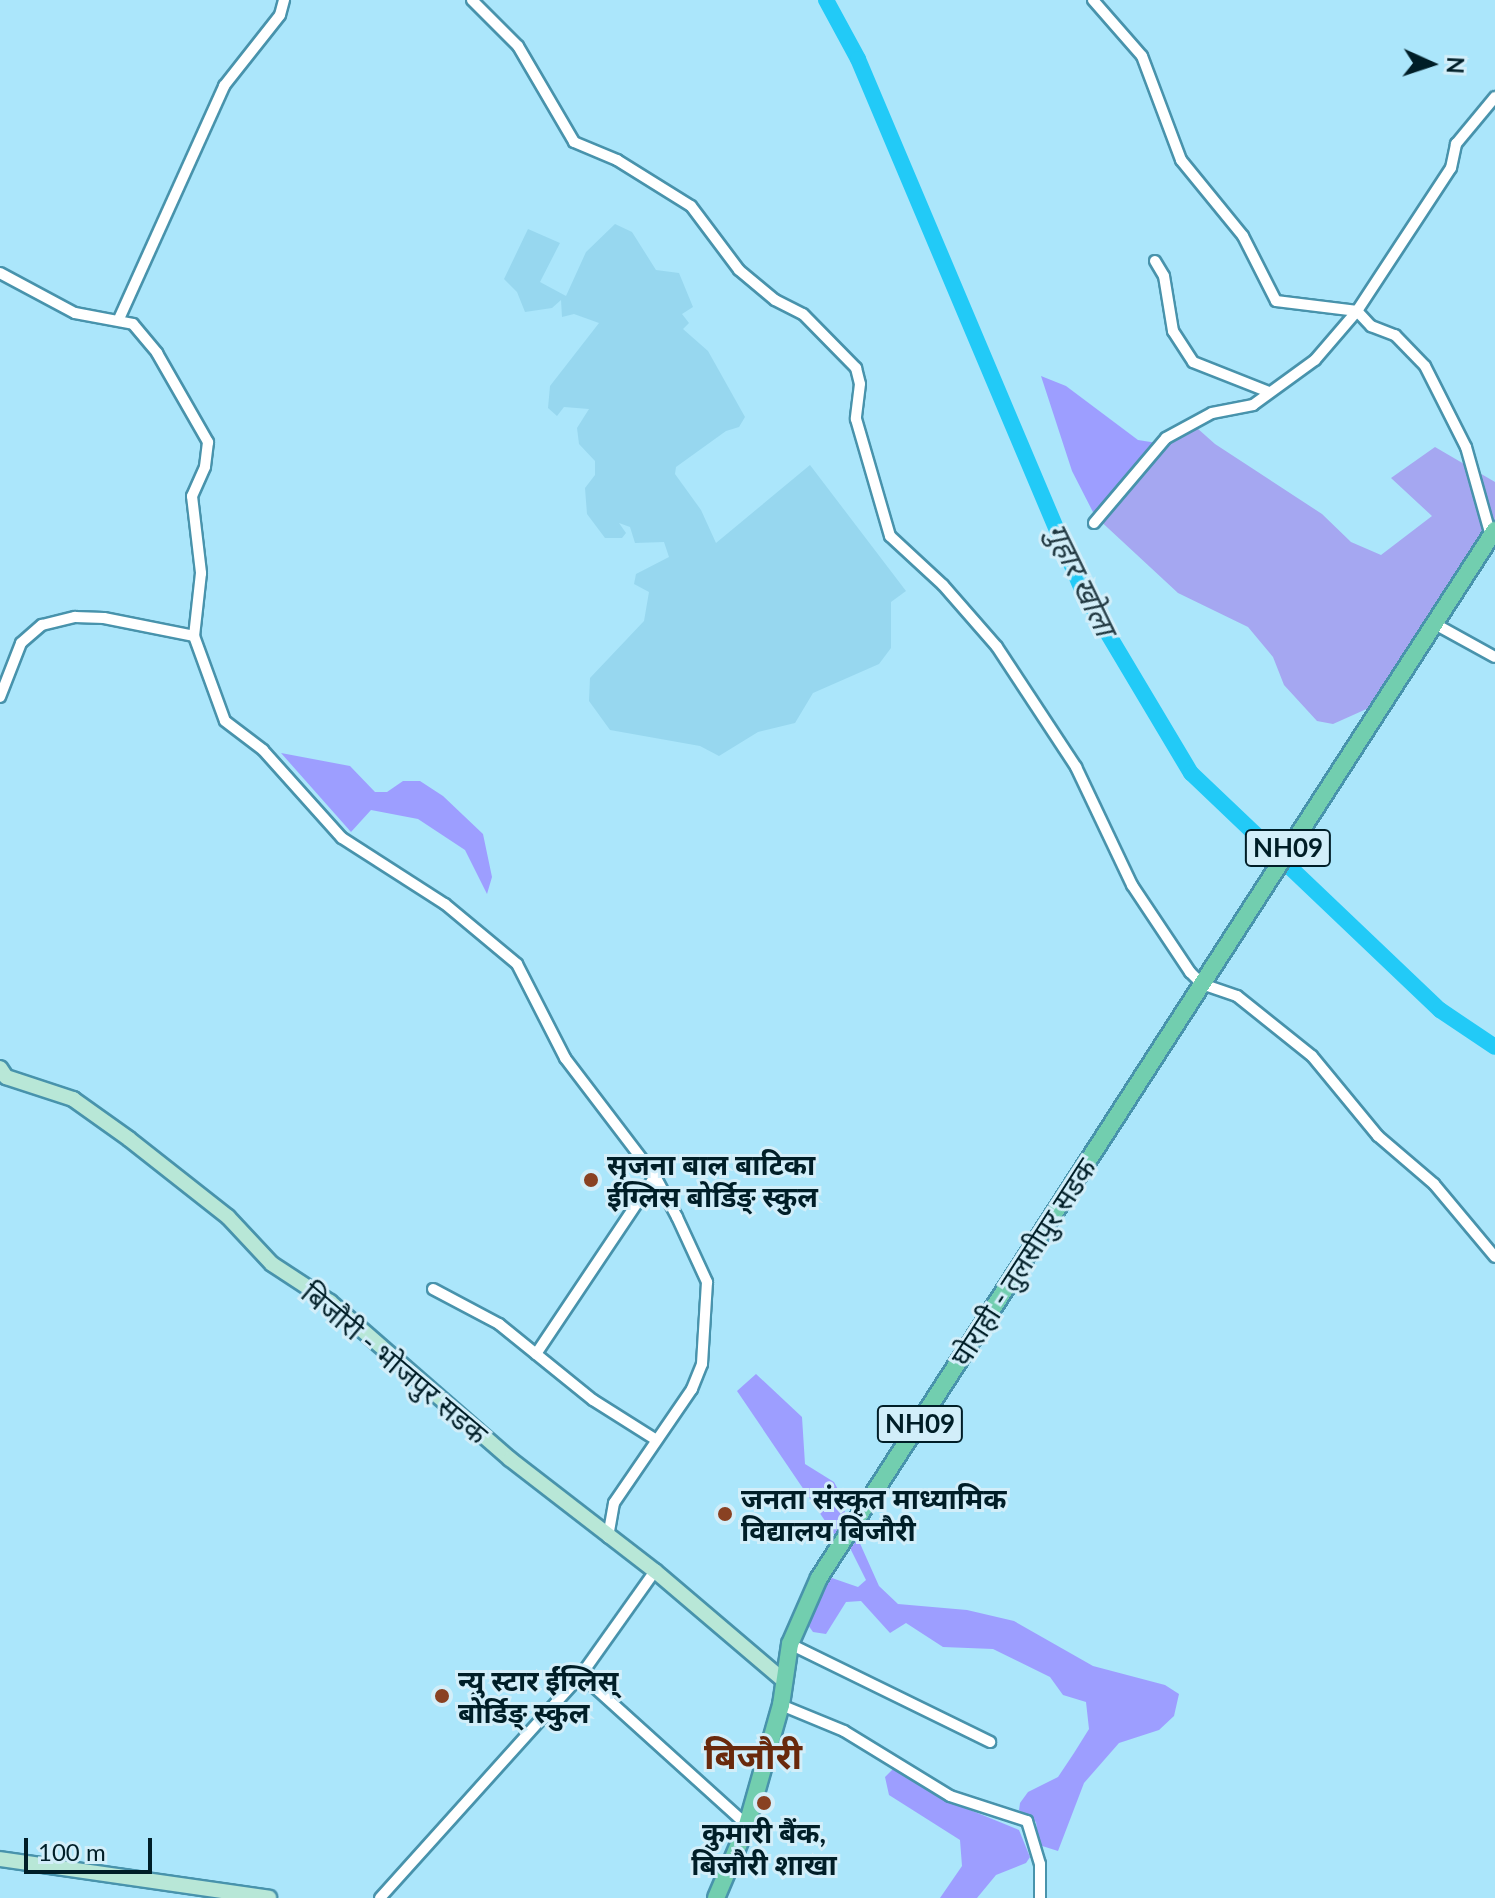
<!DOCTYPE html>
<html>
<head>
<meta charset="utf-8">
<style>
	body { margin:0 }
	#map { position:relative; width:1495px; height:1898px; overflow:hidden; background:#abe6fb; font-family:Lato,"Noto Sans Devanagari",sans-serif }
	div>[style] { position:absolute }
	.built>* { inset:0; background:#97d7ef }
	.green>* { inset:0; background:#a5a7f1 }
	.forest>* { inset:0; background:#9d9eff }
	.river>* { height:16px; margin:-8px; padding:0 8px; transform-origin:8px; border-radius:8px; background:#22caf7 }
	.roads { filter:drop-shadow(2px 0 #4893ac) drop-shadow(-2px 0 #4893ac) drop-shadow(0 2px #4893ac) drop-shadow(0 -2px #4893ac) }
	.street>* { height:10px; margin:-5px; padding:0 5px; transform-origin:5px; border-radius:5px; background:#fff }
	.secondary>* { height:14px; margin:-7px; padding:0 7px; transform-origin:7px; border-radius:7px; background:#b8e7d7 }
	.primary>* { height:16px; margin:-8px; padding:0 8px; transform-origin:8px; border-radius:8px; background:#72ceaf }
	.dots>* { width:22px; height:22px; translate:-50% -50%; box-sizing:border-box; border:4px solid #d2eef9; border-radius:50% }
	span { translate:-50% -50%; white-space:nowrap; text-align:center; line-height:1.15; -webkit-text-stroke:6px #d2eef9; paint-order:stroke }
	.shield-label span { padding:2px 6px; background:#d2eef9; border:2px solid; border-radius:6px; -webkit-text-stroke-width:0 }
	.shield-label { font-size:26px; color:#001e27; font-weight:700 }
	.poi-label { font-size:28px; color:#001e27; font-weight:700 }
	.left { translate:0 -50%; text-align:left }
	.street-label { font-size:28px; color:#001e27 }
	.water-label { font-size:30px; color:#213942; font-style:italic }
	.district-label { font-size:36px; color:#69290c; font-weight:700 }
	.north { position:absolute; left:1391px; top:24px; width:80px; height:80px; -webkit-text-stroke:6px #d2eef9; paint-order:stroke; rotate:93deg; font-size:22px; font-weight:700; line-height:32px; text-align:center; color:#001e27 }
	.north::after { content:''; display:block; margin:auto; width:28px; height:36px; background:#001e27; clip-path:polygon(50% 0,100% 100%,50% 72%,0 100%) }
	.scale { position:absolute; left:24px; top:1838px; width:128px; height:36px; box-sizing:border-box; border:4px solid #001e27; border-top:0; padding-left:10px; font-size:24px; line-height:28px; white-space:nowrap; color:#001e27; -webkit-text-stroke:6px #d2eef9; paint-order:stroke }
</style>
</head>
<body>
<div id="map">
	<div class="built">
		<div style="clip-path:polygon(615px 224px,632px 232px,656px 270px,679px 273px,693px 307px,682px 314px,689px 323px,683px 329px,708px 351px,745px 417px,739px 427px,726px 431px,676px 467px,675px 474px,701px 510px,716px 543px,810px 465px,906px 591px,891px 602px,891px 648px,879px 664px,813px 693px,795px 723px,758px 732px,719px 756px,700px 746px,610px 730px,589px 701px,590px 678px,644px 621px,649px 592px,634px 584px,636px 574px,669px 557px,664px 542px,635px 543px,630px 527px,619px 523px,626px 533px,622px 538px,605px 538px,587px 514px,585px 488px,595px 475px,595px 461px,579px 444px,577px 428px,589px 409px,564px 407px,557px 416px,548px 408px,550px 386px,599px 323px,574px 314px,562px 317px,561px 300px,552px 308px,525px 312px,517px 292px,504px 279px,528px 229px,560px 243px,540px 282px,566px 296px,586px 252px)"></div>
	</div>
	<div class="green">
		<div style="clip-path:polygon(1188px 420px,1215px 444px,1322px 514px,1351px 542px,1381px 555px,1432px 516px,1391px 478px,1435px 447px,1495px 482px,1495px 520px,1371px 707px,1333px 724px,1317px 721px,1284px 685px,1273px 657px,1248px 627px,1178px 593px,1095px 516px,1157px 443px)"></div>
	</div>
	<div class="forest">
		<div style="clip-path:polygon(1041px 376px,1066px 386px,1138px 440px,1157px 443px,1095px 516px,1072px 471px)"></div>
		<div style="clip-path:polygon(281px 753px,350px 766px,375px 792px,387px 792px,403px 781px,420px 781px,443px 796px,483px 834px,492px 877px,487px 894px,465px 850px,418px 819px,371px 810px,351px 832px)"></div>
		<div style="clip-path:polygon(756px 1374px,802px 1417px,805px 1464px,834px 1482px,842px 1497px,847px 1524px,838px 1540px,737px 1391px)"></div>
		<div style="clip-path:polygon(858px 1539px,879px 1586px,898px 1604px,967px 1610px,1014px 1621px,1093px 1666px,1165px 1685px,1179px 1694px,1174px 1716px,1159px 1730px,1119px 1743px,1084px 1783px,1058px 1851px,1039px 1845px,1036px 1822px,1019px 1810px,1020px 1803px,1028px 1792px,1058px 1777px,1074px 1753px,1089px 1729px,1086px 1702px,1063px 1695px,1050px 1677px,993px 1649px,943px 1647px,906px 1623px,890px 1633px,861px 1601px,846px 1602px,826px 1634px,813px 1632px,808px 1625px,812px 1612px,829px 1577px,858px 1587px,866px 1580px,850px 1548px)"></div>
		<div style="clip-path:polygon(894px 1768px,953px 1803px,1019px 1830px,1030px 1857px,1026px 1863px,996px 1875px,977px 1898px,940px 1898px,962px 1866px,960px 1840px,889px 1795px,885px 1777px)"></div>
	</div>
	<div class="river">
		<div style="left:826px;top:0;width:67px;rotate:61.5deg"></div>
		<div style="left:858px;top:59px;width:579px;rotate:67.11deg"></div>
		<div style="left:1083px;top:592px;width:211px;rotate:59.2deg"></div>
		<div style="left:1191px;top:773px;width:344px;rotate:43.6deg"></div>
		<div style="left:1440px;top:1010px;width:66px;rotate:33.9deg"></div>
	</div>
	<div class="roads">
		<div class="street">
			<div style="left:472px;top:0;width:65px;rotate:45deg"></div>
			<div style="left:518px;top:46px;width:111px;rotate:59.7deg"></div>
			<div style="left:574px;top:142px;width:47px;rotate:22.7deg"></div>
			<div style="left:617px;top:160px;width:87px;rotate:31.9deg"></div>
			<div style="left:691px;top:206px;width:80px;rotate:53.1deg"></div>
			<div style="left:739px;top:270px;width:47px;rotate:39.8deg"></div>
			<div style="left:775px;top:300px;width:31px;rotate:27deg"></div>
			<div style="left:803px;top:314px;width:76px;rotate:45.5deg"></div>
			<div style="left:856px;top:368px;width:16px;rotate:76deg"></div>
			<div style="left:860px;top:384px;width:35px;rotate:97deg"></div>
			<div style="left:856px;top:419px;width:122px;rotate:73.8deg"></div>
			<div style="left:890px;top:536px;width:72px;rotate:42.8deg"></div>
			<div style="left:943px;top:585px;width:82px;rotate:48.9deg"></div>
			<div style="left:997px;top:647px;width:144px;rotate:56.6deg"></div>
			<div style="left:1076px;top:767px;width:131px;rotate:64.6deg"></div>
			<div style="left:1132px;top:885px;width:105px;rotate:56.3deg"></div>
			<div style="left:1190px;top:972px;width:17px;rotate:45deg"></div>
			<div style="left:1202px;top:984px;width:37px;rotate:19deg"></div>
			<div style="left:1237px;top:996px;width:96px;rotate:38.7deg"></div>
			<div style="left:1312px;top:1056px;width:104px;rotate:50.5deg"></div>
			<div style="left:1378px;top:1136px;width:74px;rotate:40.6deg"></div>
			<div style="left:1434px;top:1184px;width:95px;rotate:50.1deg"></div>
			<div style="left:1093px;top:0;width:74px;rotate:48.8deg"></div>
			<div style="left:1142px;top:56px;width:111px;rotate:69.4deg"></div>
			<div style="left:1181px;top:160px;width:98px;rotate:50.8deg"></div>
			<div style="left:1243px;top:236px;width:73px;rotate:63.1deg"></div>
			<div style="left:1276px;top:301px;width:82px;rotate:7deg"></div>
			<div style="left:1357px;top:311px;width:21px;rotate:47deg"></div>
			<div style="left:1371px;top:326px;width:26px;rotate:21deg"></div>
			<div style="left:1395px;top:335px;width:43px;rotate:45.9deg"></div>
			<div style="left:1425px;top:366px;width:91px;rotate:63.2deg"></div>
			<div style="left:1466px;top:447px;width:92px;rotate:74.3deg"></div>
			<div style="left:1155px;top:261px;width:17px;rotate:59deg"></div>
			<div style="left:1164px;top:276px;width:56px;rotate:80.7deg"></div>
			<div style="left:1173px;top:331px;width:37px;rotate:57deg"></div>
			<div style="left:1193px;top:362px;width:82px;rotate:21.5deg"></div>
			<div style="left:0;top:273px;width:85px;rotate:28.1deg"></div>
			<div style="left:75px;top:313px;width:59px;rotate:10.7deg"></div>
			<div style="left:133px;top:324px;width:38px;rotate:50deg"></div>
			<div style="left:157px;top:353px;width:103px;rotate:60.2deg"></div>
			<div style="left:208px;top:442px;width:25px;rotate:97deg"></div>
			<div style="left:205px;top:467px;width:32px;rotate:114deg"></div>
			<div style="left:192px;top:496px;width:78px;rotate:83.3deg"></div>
			<div style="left:201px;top:573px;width:63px;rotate:96.3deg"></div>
			<div style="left:194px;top:636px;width:90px;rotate:70deg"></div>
			<div style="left:225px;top:721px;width:48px;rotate:37.3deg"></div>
			<div style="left:263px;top:750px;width:118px;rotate:48.1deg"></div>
			<div style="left:342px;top:838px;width:122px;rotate:32.7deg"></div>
			<div style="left:445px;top:904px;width:94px;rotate:39.8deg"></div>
			<div style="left:517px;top:964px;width:106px;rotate:62.9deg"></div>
			<div style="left:565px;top:1058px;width:148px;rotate:52.7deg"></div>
			<div style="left:655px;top:1176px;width:47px;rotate:61.8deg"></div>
			<div style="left:677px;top:1217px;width:72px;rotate:65.2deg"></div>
			<div style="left:707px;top:1282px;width:82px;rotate:93.5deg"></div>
			<div style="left:702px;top:1364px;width:27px;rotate:112deg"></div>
			<div style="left:692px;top:1389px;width:138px;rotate:124.4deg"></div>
			<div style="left:614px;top:1503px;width:35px;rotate:100deg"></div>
			<div style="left:119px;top:319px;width:256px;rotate:-65.7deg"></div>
			<div style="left:224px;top:86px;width:90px;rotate:-51.7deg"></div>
			<div style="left:280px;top:15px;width:16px;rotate:-75deg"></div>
			<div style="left:1094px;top:523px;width:111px;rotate:-49.7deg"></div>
			<div style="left:1166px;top:438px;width:52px;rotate:-28.5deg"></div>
			<div style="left:1212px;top:413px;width:42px;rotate:-11deg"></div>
			<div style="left:1253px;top:405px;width:77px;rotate:-36deg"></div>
			<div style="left:1315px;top:360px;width:65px;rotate:-49.4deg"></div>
			<div style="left:1357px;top:311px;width:171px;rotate:-56.7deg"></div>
			<div style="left:1451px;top:168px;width:25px;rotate:-78deg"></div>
			<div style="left:1456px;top:144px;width:61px;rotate:-50.3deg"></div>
			<div style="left:1435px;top:624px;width:68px;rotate:28.8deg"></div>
			<div style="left:0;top:697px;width:58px;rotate:-68.7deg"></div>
			<div style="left:21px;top:643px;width:28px;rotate:-41deg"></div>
			<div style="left:42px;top:625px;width:34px;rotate:-14deg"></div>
			<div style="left:75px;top:617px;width:29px;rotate:2deg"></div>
			<div style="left:104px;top:618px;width:92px;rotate:11.3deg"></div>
			<div style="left:433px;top:1289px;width:75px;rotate:27.9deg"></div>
			<div style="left:499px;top:1324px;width:121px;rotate:39deg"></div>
			<div style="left:593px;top:1400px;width:73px;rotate:32.2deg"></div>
			<div style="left:536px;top:1354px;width:214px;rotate:-56.2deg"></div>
			<div style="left:790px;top:1644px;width:223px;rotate:26.1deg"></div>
			<div style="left:581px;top:1675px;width:224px;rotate:42.1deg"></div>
			<div style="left:781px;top:1705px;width:68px;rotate:22.4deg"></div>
			<div style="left:844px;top:1731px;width:124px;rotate:31.5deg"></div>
			<div style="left:950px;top:1796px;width:81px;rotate:18deg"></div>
			<div style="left:1027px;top:1821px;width:45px;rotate:73.2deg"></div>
			<div style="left:1040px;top:1864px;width:34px;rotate:90deg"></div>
			<div style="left:380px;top:1898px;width:300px;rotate:-48deg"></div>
			<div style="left:581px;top:1675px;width:128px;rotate:-54.6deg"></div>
		</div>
		<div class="secondary">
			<div style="left:0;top:1068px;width:11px;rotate:56deg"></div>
			<div style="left:6px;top:1077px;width:71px;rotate:18.2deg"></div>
			<div style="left:73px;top:1099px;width:69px;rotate:35.5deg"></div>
			<div style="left:129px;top:1139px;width:126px;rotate:38.2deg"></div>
			<div style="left:228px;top:1217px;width:64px;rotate:46.9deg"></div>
			<div style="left:272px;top:1264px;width:69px;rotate:33.2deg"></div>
			<div style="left:330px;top:1302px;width:239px;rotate:41.1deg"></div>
			<div style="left:510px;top:1459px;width:183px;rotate:37.7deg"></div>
			<div style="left:655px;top:1571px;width:167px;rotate:40.4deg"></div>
			<div style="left:0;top:1859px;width:272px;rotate:8.2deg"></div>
		</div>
		<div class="primary">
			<div style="left:716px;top:1898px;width:79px;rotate:-67deg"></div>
			<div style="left:747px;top:1825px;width:125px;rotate:-74.2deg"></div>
			<div style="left:781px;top:1705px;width:62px;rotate:-81.6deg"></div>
			<div style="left:790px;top:1644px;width:72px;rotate:-66.3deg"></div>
			<div style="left:819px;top:1578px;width:1247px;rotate:-57.18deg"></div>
		</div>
	</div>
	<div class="dots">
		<div style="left:591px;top:1180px;background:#894122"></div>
		<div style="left:725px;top:1514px;background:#894122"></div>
		<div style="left:442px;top:1696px;background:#894122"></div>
		<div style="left:764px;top:1803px;background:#894122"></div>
	</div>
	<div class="shield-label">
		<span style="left:1288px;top:848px">NH09</span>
		<span style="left:920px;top:1424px">NH09</span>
	</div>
	<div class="poi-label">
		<span class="left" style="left:607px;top:1180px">सृजना बाल बाटिका<br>ईंग्लिस बोर्डिङ् स्कुल</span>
		<span class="left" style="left:741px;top:1514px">जनता संस्कृत माध्यामिक<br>विद्यालय बिजौरी</span>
		<span class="left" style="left:458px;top:1696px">न्यु स्टार ईंग्लिस्<br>बोर्डिङ् स्कुल</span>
		<span style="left:764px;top:1848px">कुमारी बैंक,<br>बिजौरी शाखा</span>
	</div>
	<div class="street-label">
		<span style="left:1023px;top:1262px;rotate:-57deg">घोराही - तुलसीपुर सडक</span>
		<span style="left:395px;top:1363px;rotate:40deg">बिजौरी - भोजपुर सडक</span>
	</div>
	<div class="water-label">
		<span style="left:1082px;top:579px;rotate:64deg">गुहार खोला</span>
	</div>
	<div class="district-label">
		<span style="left:753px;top:1756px">बिजौरी</span>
	</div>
	<div class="north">N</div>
	<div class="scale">100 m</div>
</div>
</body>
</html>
